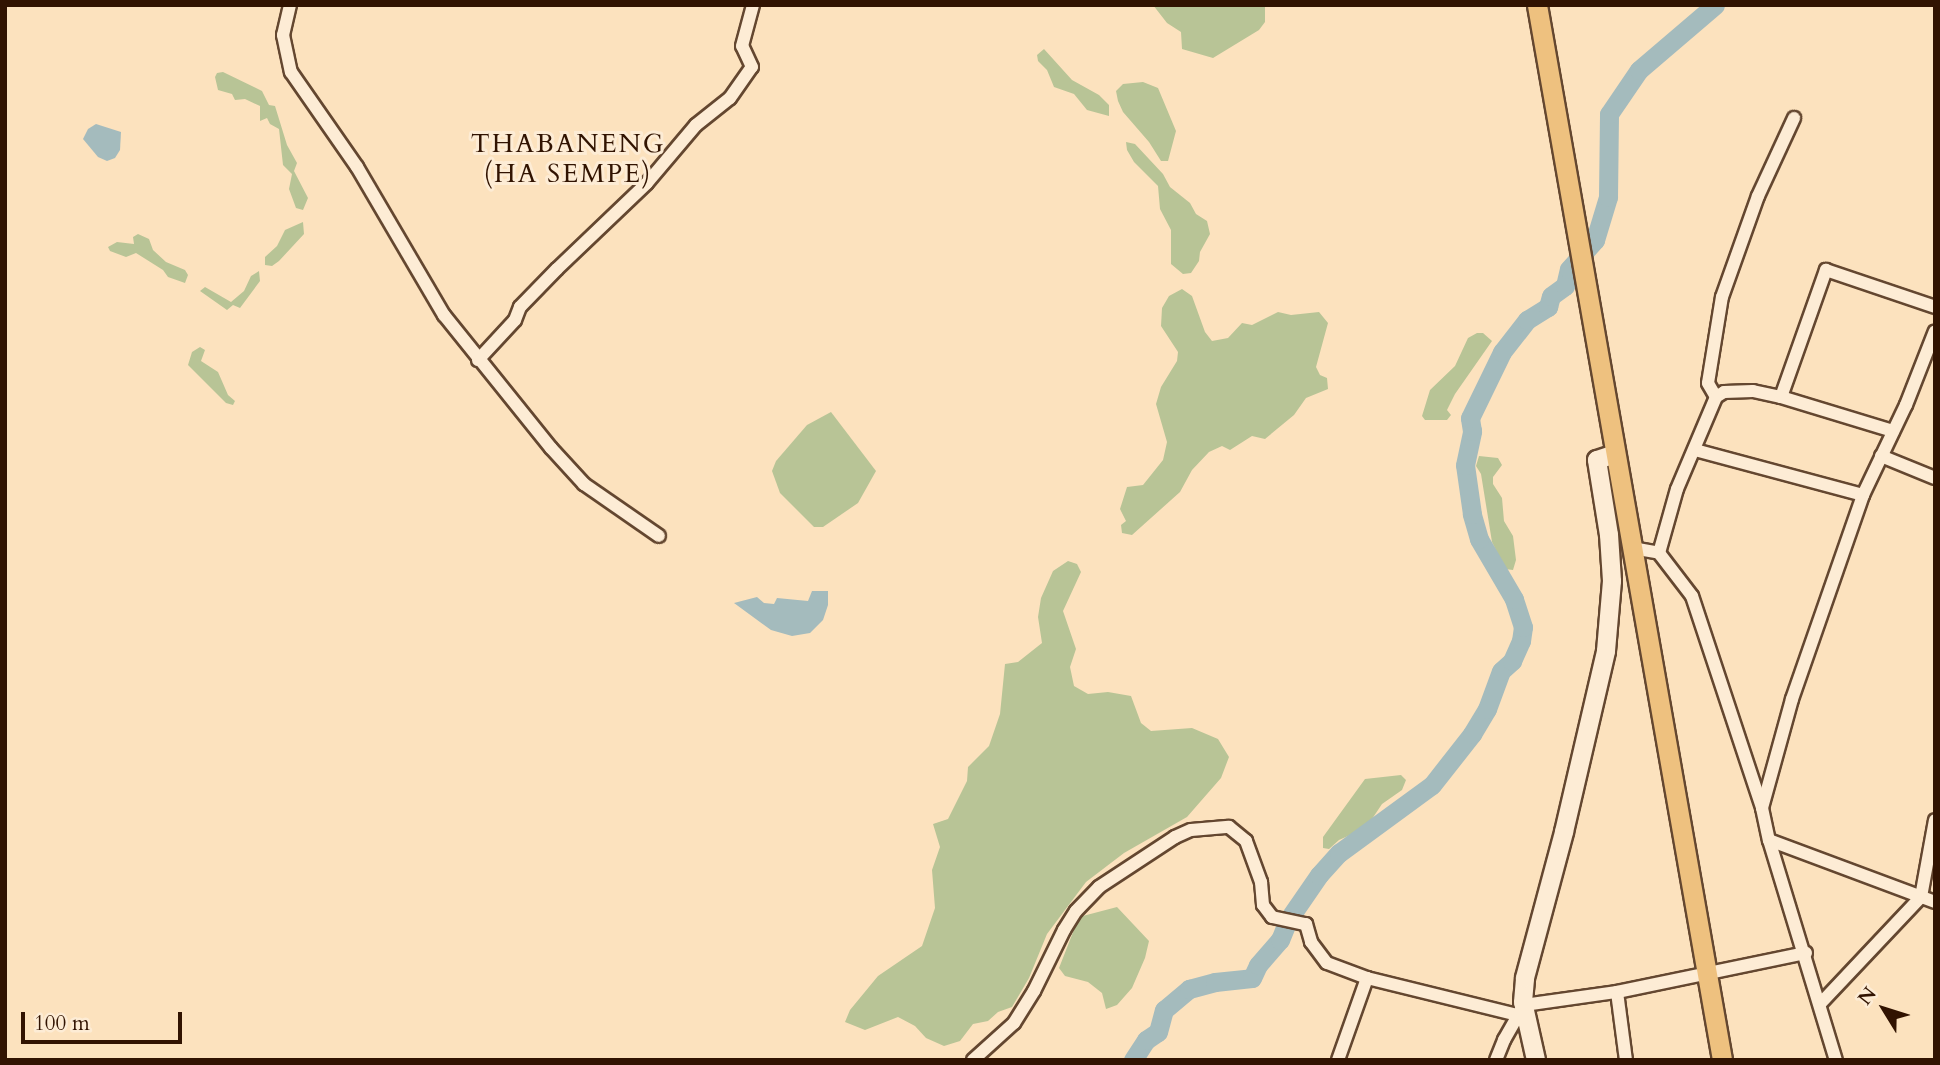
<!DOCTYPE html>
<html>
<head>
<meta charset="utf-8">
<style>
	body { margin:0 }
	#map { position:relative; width:1940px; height:1065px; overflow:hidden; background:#fce2be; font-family:Cardo,serif }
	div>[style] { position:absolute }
	.green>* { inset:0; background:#b8c496 }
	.water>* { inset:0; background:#a4bbbd }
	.river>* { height:19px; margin:-9.5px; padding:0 9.5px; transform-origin:9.5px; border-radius:9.5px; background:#a4bbbd }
	.roads { filter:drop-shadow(2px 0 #644730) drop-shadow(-2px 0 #644730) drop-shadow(0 2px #644730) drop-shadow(0 -2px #644730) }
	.street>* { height:12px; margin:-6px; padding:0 6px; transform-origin:6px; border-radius:6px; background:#fdecd5 }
	.secondary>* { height:18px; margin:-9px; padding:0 9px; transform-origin:9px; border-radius:9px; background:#fdecd5 }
	.primary>* { height:19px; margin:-9.5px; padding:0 9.5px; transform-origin:9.5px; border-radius:9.5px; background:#eec17f }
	span { translate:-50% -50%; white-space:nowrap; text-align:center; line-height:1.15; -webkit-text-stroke:6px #fdecd5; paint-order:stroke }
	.quarter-label { font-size:26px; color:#311301; letter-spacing:2px }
	.frame { position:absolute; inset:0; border:7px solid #311301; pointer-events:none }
	.north { position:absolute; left:1849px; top:974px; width:70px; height:70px; -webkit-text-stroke:5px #fdecd5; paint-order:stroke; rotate:308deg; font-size:19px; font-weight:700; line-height:28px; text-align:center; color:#311301 }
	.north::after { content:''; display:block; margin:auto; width:24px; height:32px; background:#311301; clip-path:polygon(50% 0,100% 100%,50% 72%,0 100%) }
	.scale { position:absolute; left:21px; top:1012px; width:161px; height:32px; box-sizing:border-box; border:4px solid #311301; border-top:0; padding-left:9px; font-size:21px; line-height:24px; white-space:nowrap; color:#311301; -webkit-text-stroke:5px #fdecd5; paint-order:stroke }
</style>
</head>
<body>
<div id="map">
	<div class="green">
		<div style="clip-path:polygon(1153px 5px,1265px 5px,1265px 22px,1259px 30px,1213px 58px,1182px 49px,1181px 32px,1167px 23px)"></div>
		<div style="clip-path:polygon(1044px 49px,1072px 80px,1099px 95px,1109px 105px,1109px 116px,1087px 110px,1074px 94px,1054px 87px,1047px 70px,1038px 61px,1037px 55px)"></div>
		<div style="clip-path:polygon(223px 72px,262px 91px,269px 105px,275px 106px,287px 145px,297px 163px,294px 171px,308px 198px,303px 210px,296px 208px,289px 189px,292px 174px,283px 165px,279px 129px,270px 124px,267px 118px,260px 121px,260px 106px,245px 99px,235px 100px,232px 94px,218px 90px,215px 77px,217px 73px)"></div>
		<div style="clip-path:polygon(1143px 82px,1158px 88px,1176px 131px,1168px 161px,1161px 161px,1149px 142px,1123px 112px,1118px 101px,1116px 91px,1123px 84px)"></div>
		<div style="clip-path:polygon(1126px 142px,1135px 144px,1163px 174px,1170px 187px,1190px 203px,1196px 214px,1207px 221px,1210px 234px,1200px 252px,1199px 261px,1191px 273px,1183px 274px,1171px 264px,1171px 230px,1160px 209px,1158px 186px,1134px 162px,1127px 150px)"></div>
		<div style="clip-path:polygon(303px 222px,304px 234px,279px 261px,272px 266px,265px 265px,265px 257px,277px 246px,285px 230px)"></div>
		<div style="clip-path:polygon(138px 234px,149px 239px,153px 250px,166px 262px,185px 270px,188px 275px,185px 283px,168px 277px,163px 270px,136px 253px,126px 257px,110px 251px,108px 247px,117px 242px,134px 244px,133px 237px)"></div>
		<div style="clip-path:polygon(259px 271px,260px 281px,240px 308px,233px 305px,227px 310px,200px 291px,205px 287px,231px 302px,244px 291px,251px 276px)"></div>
		<div style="clip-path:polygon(1182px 289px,1192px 296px,1205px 332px,1212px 341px,1228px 338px,1242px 323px,1252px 325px,1278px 312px,1291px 315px,1319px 312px,1328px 323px,1316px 367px,1320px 375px,1327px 378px,1328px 389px,1306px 398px,1294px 415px,1265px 439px,1252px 436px,1230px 450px,1222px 446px,1209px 452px,1192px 470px,1180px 492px,1132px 535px,1122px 533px,1121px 525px,1126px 521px,1120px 509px,1127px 487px,1143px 485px,1163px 460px,1167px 442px,1156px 404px,1161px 387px,1177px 361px,1178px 352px,1161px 326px,1162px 308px,1169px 296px)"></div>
		<div style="clip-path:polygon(1477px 333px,1483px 333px,1492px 341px,1455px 394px,1447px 410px,1451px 415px,1447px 420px,1425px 420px,1422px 416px,1430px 390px,1455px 366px,1468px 338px)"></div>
		<div style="clip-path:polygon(200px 347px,205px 350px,201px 361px,218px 372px,228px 395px,235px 401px,233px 405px,226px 403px,188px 365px,192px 352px)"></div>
		<div style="clip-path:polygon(831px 412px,876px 471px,858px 503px,823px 527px,814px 527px,780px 493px,772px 471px,776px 461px,807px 425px)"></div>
		<div style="clip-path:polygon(1479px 456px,1498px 458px,1502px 465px,1493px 477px,1493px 484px,1502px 498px,1504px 521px,1513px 536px,1516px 560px,1513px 570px,1505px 569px,1492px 542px,1481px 474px,1476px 466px)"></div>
		<div style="clip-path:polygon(1068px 561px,1077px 564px,1081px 572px,1063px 611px,1076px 649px,1070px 667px,1074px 686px,1088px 694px,1108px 692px,1131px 696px,1141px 723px,1151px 731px,1192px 728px,1218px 739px,1229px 757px,1221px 778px,1187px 817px,1124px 853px,1086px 882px,1047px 934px,1029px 978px,1012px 1007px,998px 1012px,988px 1021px,973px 1024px,960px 1041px,944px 1046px,926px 1038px,915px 1026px,898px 1017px,865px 1030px,845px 1022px,850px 1010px,878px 976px,922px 946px,935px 908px,932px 870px,940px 847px,933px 824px,948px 819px,967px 781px,968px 767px,989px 746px,1000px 714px,1005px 664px,1018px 662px,1042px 643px,1038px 617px,1041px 598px,1053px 571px)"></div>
		<div style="clip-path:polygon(1401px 775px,1406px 780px,1402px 790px,1382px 804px,1366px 828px,1339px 840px,1329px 849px,1323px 848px,1323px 837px,1365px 779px)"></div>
		<div style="clip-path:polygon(1117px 907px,1149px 941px,1145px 958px,1132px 988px,1117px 1005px,1106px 1009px,1102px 993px,1088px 982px,1065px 976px,1059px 968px,1079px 917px)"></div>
	</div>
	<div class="water">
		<div style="clip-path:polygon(96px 124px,121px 132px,120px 150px,115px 158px,107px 161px,98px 157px,83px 139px,88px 129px)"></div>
		<div style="clip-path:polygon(812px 591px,828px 591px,828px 605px,823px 620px,810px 633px,792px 636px,771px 630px,734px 603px,757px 597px,764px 603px,774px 604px,777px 598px,808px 601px)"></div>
	</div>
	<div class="river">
		<div style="left:1133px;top:1060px;width:24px;rotate:-57deg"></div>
		<div style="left:1146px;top:1040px;width:14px;rotate:-34deg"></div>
		<div style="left:1158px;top:1032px;width:23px;rotate:-75deg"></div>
		<div style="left:1164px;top:1010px;width:33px;rotate:-40deg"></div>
		<div style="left:1189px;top:989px;width:27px;rotate:-15deg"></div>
		<div style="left:1215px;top:982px;width:37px;rotate:-6deg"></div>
		<div style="left:1252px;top:978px;width:14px;rotate:-65deg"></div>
		<div style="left:1258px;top:965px;width:33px;rotate:-49deg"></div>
		<div style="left:1280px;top:940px;width:22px;rotate:-68deg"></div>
		<div style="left:1288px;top:920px;width:55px;rotate:-55.4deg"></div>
		<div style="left:1319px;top:875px;width:30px;rotate:-48deg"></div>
		<div style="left:1339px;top:853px;width:115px;rotate:-36.2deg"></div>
		<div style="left:1432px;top:785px;width:65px;rotate:-51.9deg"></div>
		<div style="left:1472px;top:734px;width:29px;rotate:-59deg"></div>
		<div style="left:1487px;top:709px;width:40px;rotate:-69.8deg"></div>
		<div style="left:1501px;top:671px;width:15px;rotate:-42deg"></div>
		<div style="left:1512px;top:661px;width:22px;rotate:-66deg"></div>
		<div style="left:1521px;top:641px;width:14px;rotate:-82deg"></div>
		<div style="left:1523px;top:627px;width:29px;rotate:-108deg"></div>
		<div style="left:1514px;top:599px;width:69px;rotate:-120.3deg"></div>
		<div style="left:1479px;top:539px;width:26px;rotate:-106deg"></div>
		<div style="left:1472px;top:514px;width:49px;rotate:-98.1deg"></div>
		<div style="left:1465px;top:465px;width:35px;rotate:-78deg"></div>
		<div style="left:1472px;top:431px;width:13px;rotate:-99deg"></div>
		<div style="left:1470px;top:418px;width:73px;rotate:-64.1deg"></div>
		<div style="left:1502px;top:352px;width:41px;rotate:-52deg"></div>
		<div style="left:1527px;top:320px;width:25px;rotate:-32deg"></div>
		<div style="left:1548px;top:307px;width:11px;rotate:-75deg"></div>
		<div style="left:1551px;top:296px;width:17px;rotate:-36deg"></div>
		<div style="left:1565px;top:286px;width:17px;rotate:-77deg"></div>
		<div style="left:1569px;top:269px;width:39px;rotate:-48deg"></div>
		<div style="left:1595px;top:240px;width:45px;rotate:-73.2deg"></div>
		<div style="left:1608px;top:197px;width:83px;rotate:-89.3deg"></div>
		<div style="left:1609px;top:114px;width:53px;rotate:-55.7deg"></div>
		<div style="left:1639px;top:70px;width:100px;rotate:-40.5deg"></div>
	</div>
	<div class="roads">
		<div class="street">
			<div style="left:290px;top:5px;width:31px;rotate:103deg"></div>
			<div style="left:283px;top:35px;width:38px;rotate:78deg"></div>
			<div style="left:291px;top:72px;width:116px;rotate:55.2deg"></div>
			<div style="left:357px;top:167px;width:172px;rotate:59.6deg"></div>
			<div style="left:444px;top:315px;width:171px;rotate:51.2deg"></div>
			<div style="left:551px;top:448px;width:49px;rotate:47.5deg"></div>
			<div style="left:584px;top:484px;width:91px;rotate:34.7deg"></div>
			<div style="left:478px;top:360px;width:54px;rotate:-47.2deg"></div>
			<div style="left:515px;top:320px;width:14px;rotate:-69deg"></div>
			<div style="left:520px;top:307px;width:53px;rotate:-45.8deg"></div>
			<div style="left:557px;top:269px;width:124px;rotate:-43.7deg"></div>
			<div style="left:647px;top:183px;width:76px;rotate:-49.8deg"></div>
			<div style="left:696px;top:125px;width:43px;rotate:-38.5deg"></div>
			<div style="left:730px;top:98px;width:38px;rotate:-55deg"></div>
			<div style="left:752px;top:67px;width:23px;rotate:-115deg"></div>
			<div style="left:742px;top:46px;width:42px;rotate:-75deg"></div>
			<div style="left:1716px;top:397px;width:16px;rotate:-120deg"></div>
			<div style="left:1708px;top:383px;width:87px;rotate:-80.8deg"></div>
			<div style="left:1722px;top:297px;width:107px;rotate:-70.4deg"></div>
			<div style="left:1758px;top:196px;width:86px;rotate:-65.2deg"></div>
			<div style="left:1781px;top:397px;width:135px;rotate:-70.5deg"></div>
			<div style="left:1826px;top:270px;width:115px;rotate:18.7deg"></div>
			<div style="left:1695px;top:450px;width:174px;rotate:15deg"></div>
			<div style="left:1881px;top:456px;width:58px;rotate:22.2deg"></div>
			<div style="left:1632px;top:548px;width:27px;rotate:10deg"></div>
			<div style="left:1659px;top:553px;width:54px;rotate:52.5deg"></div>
			<div style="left:1692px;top:596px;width:223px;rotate:71.7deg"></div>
			<div style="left:1762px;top:808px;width:33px;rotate:78deg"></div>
			<div style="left:1769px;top:840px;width:177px;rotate:20.5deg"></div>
			<div style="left:1659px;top:553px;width:66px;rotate:-74.3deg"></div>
			<div style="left:1677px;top:489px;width:100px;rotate:-67deg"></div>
			<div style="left:1716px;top:397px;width:9px;rotate:-32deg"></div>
			<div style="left:1724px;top:392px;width:29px;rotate:-2deg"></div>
			<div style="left:1753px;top:391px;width:29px;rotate:12deg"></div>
			<div style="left:1781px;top:397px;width:117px;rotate:16.9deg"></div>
			<div style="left:1762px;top:808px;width:113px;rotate:-74.6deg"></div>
			<div style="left:1792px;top:699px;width:216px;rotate:-70.8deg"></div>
			<div style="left:1863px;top:495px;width:100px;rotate:-64.5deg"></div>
			<div style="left:1906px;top:405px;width:79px;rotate:-68.6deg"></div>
			<div style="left:1769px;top:840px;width:230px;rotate:73.1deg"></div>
			<div style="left:1617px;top:992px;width:69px;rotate:82.5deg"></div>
			<div style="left:1820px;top:1004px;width:147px;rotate:-46.7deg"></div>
			<div style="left:1921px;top:897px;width:78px;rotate:-79.7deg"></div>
			<div style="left:973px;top:1060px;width:55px;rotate:-42.1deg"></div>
			<div style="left:1014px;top:1023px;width:38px;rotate:-58deg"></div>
			<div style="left:1034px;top:991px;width:68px;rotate:-63.8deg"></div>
			<div style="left:1064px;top:930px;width:22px;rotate:-58deg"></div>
			<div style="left:1076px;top:911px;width:33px;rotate:-46deg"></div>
			<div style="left:1099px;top:887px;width:91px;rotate:-33.3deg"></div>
			<div style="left:1175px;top:837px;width:17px;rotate:-24deg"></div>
			<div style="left:1191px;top:830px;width:38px;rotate:-5deg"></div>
			<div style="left:1229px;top:827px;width:22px;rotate:39deg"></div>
			<div style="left:1246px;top:841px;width:44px;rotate:69.9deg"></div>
			<div style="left:1261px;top:882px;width:23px;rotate:85deg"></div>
			<div style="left:1263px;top:905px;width:15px;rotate:53deg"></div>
			<div style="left:1272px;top:917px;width:35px;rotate:12deg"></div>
			<div style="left:1306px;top:924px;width:19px;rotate:74deg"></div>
			<div style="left:1311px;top:942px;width:26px;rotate:53deg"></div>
			<div style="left:1327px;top:963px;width:43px;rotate:20.6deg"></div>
			<div style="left:1367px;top:978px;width:155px;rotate:13.8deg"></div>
			<div style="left:1338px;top:1060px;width:87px;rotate:-70.5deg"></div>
			<div style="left:1496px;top:1060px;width:22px;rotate:-68deg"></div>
			<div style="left:1504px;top:1040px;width:40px;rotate:-60.3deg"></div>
			<div style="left:1524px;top:1005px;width:94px;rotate:-8deg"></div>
			<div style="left:1617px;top:992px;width:193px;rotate:-11.7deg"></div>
		</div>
		<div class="secondary">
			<div style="left:1536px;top:1060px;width:59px;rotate:-102.6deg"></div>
			<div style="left:1523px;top:1002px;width:24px;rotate:-85deg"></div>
			<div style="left:1525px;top:978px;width:151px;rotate:-75deg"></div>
			<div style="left:1564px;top:832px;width:186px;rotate:-76.9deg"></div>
			<div style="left:1606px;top:651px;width:70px;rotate:-85.1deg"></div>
			<div style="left:1612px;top:581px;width:46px;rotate:-93.7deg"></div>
			<div style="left:1609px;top:535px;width:76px;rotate:-99.1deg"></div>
			<div style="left:1597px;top:460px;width:19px;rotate:-18deg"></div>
		</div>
		<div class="primary">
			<div style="left:1537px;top:5px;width:1071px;rotate:80.05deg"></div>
		</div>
	</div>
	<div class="quarter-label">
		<span style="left:568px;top:159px">THABANENG<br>(HA SEMPE)</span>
	</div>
	<div class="frame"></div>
	<div class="north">N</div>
	<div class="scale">100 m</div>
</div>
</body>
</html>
